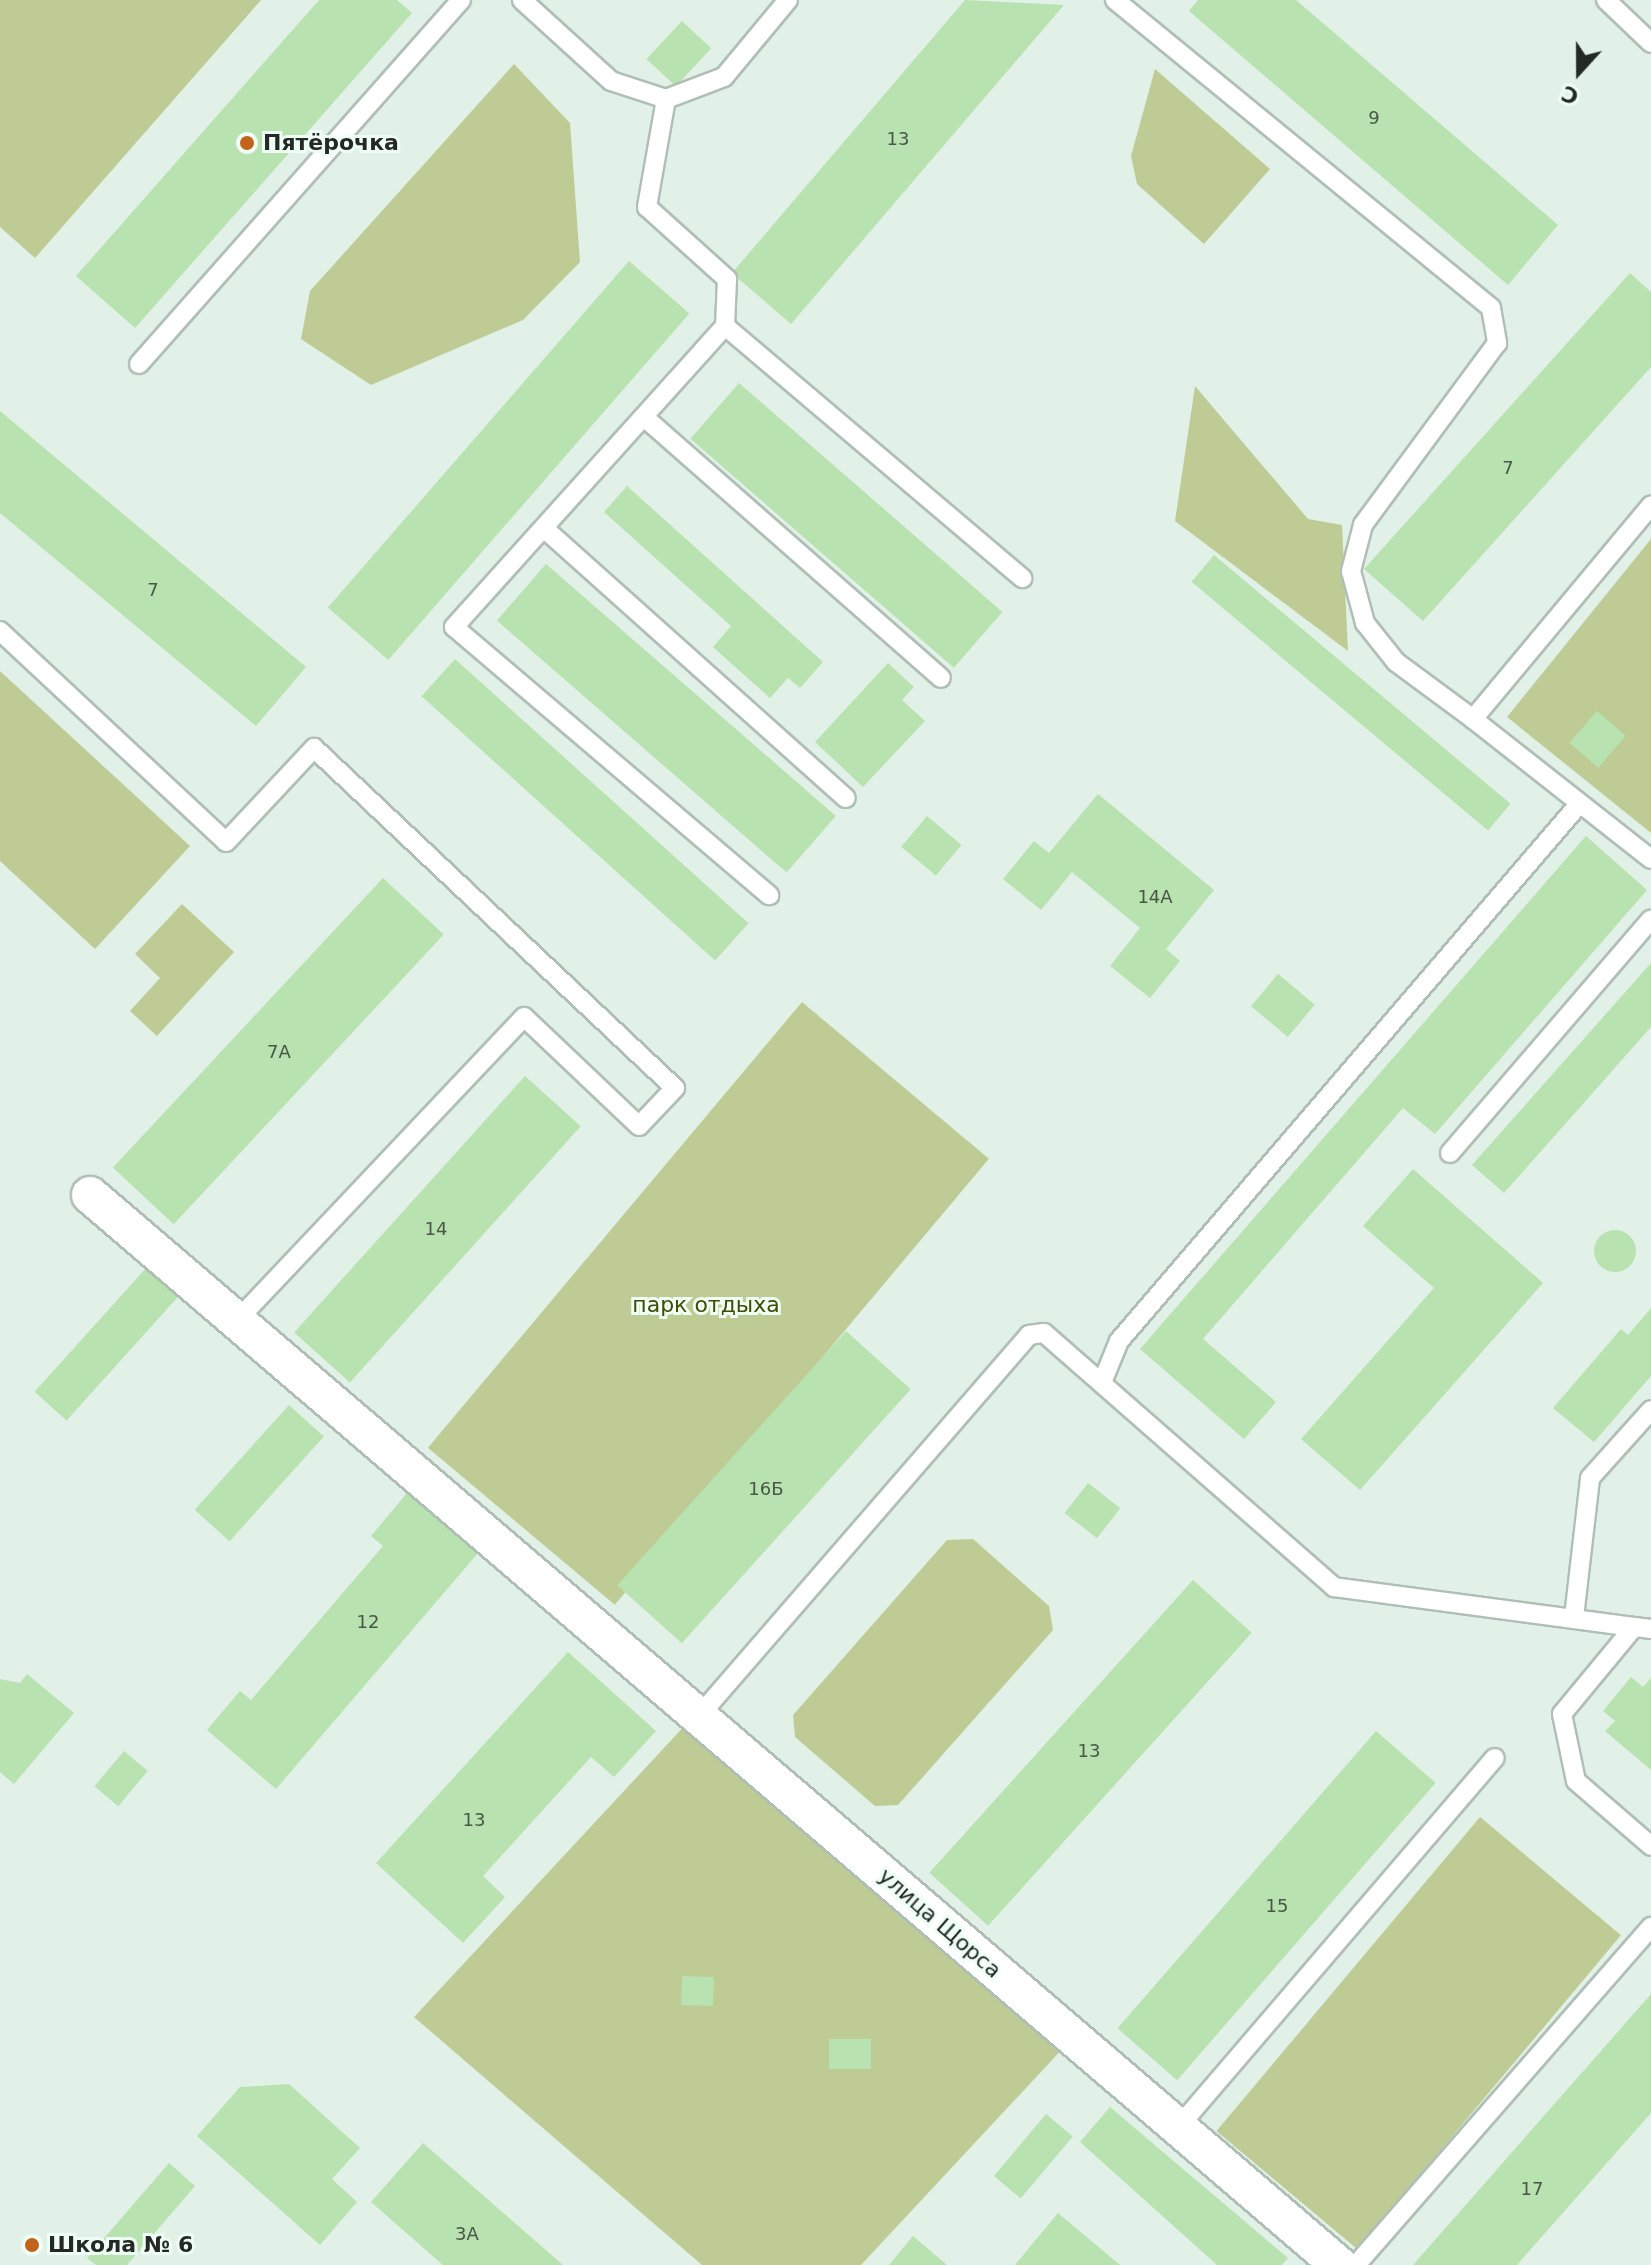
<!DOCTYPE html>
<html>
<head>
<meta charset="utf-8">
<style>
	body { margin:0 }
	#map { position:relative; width:1651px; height:2265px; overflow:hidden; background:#e1f1e8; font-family:"DejaVu Sans",sans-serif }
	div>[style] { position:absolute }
	.green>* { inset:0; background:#bfcb94; transform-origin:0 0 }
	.building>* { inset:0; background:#b8e2af; transform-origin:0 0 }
	.round { border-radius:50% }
	.roads { filter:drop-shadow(2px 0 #b0bfb6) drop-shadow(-2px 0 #b0bfb6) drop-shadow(0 2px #b0bfb6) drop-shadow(0 -2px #b0bfb6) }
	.service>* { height:18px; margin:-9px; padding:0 9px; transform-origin:9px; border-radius:9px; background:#fff }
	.minor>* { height:36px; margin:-18px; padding:0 18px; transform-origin:18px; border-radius:18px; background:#fff }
	.dots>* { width:22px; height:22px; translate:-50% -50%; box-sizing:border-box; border:4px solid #eefef5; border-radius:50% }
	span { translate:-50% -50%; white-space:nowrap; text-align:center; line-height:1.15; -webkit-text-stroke:6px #eefef5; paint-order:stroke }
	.number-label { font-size:18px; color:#495748 }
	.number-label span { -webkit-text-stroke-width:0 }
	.poi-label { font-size:22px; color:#242926; font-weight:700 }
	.left { translate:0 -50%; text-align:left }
	.park-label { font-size:22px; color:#434c05 }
	.street-label { font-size:22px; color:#242926 }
	.north { position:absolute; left:1539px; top:32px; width:80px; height:80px; -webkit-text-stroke:6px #eefef5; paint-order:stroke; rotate:201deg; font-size:22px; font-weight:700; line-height:32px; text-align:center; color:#242926 }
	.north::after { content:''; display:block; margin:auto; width:28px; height:36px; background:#242926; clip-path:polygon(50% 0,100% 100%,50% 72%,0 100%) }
</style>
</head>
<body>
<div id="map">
	<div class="green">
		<div style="clip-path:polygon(0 0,261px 0,35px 258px,0 227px)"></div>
		<div style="clip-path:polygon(514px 64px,570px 123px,580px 262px,523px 320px,371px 385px,301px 339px,310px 291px)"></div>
		<div style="clip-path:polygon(1155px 69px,1270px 169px,1204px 244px,1137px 184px,1131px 156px)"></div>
		<div style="clip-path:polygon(1195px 386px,1308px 519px,1342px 525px,1348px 651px,1175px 521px)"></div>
		<div style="clip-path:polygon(1651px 539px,1651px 833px,1507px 717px)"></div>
		<div style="clip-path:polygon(0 671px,190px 846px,95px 949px,0 861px)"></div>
		<div style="clip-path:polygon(182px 904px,234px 952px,157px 1036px,130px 1011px,160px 978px,135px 954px)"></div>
		<div style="left:802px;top:1002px;width:244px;height:582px;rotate:40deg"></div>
		<div style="clip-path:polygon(973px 1539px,1049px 1606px,1053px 1630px,898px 1805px,875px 1806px,795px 1737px,793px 1715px,947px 1540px)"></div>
		<div style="clip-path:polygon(689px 1721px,1066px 2045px,861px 2265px,702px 2265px,414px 2017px)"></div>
		<div style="left:1480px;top:1817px;width:184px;height:410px;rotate:40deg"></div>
	</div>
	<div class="building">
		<div style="clip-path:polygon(319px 0,397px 0,412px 13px,135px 328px,76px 276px)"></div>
		<div style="clip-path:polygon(965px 0,1064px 5px,791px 324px,732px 273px)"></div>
		<div style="clip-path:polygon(1198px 0,1296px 0,1558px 225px,1508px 285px,1189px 11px)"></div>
		<div style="left:682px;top:21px;width:40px;height:52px;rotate:43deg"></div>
		<div style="left:629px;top:261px;width:80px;height:459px;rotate:41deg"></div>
		<div style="clip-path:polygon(1630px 273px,1651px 292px,1651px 367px,1423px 621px,1364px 569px)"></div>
		<div style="left:739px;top:383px;width:349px;height:74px;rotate:41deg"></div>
		<div style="clip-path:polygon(0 411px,306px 667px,256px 726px,0 513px)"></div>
		<div style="clip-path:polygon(627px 486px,823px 662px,800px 688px,788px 678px,770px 698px,713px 647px,731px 626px,604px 512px)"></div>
		<div style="left:1214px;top:555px;width:387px;height:35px;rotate:40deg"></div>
		<div style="left:546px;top:564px;width:384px;height:75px;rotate:41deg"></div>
		<div style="left:455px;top:659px;width:395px;height:50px;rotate:42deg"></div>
		<div style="clip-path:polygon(888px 663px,914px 687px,902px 700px,925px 721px,863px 787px,815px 742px)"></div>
		<div style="left:1597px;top:711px;width:38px;height:42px;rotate:41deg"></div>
		<div style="clip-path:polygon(1098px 794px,1214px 890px,1166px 949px,1180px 961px,1150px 998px,1110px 966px,1140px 928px,1072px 872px,1041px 910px,1003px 879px,1034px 841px,1049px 853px)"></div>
		<div style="left:927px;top:816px;width:45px;height:40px;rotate:40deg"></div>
		<div style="clip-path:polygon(1586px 836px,1647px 890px,1435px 1134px,1403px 1108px,1203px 1339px,1276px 1402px,1244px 1439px,1140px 1349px)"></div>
		<div style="left:383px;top:878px;width:83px;height:396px;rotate:43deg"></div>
		<div style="clip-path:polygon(1651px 963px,1651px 1027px,1504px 1193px,1472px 1165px)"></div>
		<div style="left:1278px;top:974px;width:48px;height:42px;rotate:40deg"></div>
		<div style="left:525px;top:1076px;width:75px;height:345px;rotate:42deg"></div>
		<div style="clip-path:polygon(1413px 1169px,1543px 1283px,1360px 1490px,1301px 1439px,1434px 1288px,1363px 1226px)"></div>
		<div class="round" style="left:1594px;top:1230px;width:42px;height:42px"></div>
		<div style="left:147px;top:1267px;width:43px;height:168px;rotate:42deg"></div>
		<div style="clip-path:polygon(1651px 1308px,1651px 1376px,1594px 1442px,1553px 1408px,1621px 1329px,1628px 1335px)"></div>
		<div style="left:846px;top:1331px;width:87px;height:342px;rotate:42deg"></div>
		<div style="left:289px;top:1405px;width:47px;height:141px;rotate:42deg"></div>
		<div style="left:1088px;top:1483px;width:41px;height:38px;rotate:38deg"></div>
		<div style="clip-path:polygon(407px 1493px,478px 1553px,276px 1789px,207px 1730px,240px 1691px,251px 1700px,383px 1546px,371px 1536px)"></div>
		<div style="left:1193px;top:1580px;width:79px;height:394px;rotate:42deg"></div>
		<div style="clip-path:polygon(568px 1652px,656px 1731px,614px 1777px,591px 1757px,483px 1876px,505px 1897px,463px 1943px,376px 1863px)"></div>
		<div style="clip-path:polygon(27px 1674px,74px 1713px,14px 1784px,0 1772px,0 1679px,20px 1683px)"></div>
		<div style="clip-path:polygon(1631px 1677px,1643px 1687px,1651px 1678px,1651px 1770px,1605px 1731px,1615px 1721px,1603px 1711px)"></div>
		<div style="left:1376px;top:1731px;width:79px;height:394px;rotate:41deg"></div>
		<div style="left:124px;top:1751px;width:31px;height:46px;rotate:40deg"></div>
		<div style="left:682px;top:1976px;width:32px;height:29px;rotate:2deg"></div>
		<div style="clip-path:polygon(1651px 1994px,1651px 2113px,1517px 2265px,1413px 2265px)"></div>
		<div style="left:829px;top:2039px;width:42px;height:30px"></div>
		<div style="clip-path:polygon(289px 2084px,360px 2148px,332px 2179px,357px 2202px,320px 2245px,197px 2136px,240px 2087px)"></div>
		<div style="clip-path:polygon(1110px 2107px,1288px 2258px,1282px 2265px,1217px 2265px,1080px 2142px)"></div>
		<div style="left:1046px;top:2114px;width:35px;height:81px;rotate:40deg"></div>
		<div style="clip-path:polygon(423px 2143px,563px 2265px,443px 2265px,371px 2202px)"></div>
		<div style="clip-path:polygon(169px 2163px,195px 2186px,127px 2265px,96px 2265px,87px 2258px)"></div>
		<div style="clip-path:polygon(1058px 2213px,1120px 2265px,1015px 2265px)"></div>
		<div style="clip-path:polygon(913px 2236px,947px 2265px,889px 2265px)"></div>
	</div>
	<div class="roads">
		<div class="service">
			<div style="left:522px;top:0;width:120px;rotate:42.3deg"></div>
			<div style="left:611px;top:81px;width:58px;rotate:18.1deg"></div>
			<div style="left:666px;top:99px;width:62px;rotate:-20.8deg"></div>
			<div style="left:724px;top:77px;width:100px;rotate:-50.3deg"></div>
			<div style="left:1115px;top:0;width:486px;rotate:39.3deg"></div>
			<div style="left:1491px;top:308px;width:36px;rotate:80deg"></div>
			<div style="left:1497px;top:343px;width:226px;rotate:126.4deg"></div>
			<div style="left:1363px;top:525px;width:48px;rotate:104.6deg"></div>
			<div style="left:1351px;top:571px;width:54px;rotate:74.9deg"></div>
			<div style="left:1365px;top:623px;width:50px;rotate:51.5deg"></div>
			<div style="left:1396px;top:662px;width:96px;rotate:36.5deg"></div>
			<div style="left:1473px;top:719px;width:278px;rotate:-50.2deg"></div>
			<div style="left:1606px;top:0;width:62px;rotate:43.7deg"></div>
			<div style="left:666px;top:99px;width:110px;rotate:100deg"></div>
			<div style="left:647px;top:207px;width:108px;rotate:42deg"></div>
			<div style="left:727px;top:279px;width:47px;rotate:92.4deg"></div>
			<div style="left:725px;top:326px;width:405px;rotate:132deg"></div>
			<div style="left:454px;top:627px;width:414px;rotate:40.4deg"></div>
			<div style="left:725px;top:326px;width:390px;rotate:40.3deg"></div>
			<div style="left:139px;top:364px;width:486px;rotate:-48.5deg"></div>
			<div style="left:644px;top:417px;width:395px;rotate:41.3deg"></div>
			<div style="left:546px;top:530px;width:402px;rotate:41.8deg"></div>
			<div style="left:0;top:631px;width:309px;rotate:43deg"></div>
			<div style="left:226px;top:842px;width:129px;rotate:-46.9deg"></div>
			<div style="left:314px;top:748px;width:496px;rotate:43.3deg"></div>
			<div style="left:675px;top:1088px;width:52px;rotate:133.5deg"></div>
			<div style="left:639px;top:1126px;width:158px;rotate:-136.5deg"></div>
			<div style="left:524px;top:1017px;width:421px;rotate:133.4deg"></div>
			<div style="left:1473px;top:719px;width:226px;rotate:38.2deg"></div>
			<div style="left:1450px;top:1153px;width:308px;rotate:-49.3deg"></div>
			<div style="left:1103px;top:1380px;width:42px;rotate:-67.7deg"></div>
			<div style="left:1119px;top:1341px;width:708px;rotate:-49.41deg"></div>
			<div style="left:1574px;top:1617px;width:140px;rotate:-83.4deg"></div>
			<div style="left:1590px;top:1478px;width:91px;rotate:-48.1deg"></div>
			<div style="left:1651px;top:1629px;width:17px;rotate:-173deg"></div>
			<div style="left:1634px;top:1627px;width:113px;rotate:129.6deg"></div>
			<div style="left:1562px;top:1714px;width:68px;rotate:78.2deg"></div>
			<div style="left:1576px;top:1781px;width:99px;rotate:40.9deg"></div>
			<div style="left:699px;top:1716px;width:504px;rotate:-49.1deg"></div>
			<div style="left:1029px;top:1335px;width:15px;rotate:-8deg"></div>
			<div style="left:1044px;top:1333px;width:386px;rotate:41.2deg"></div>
			<div style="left:1334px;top:1587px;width:303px;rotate:7.6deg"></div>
			<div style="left:1181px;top:2124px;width:482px;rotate:-49.4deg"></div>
			<div style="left:1356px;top:2265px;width:449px;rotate:-48.9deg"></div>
		</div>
		<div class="minor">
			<div style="left:90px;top:1195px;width:1645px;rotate:40.59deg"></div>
		</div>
	</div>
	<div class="dots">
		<div style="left:247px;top:143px;background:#c1631a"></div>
		<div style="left:32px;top:2245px;background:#c1631a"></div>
	</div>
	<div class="number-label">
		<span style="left:1374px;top:118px">9</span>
		<span style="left:898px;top:139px">13</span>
		<span style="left:1508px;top:468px">7</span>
		<span style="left:153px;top:590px">7</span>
		<span style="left:1155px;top:897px">14А</span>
		<span style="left:279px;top:1052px">7А</span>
		<span style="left:436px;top:1229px">14</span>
		<span style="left:766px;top:1489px">16Б</span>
		<span style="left:368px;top:1622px">12</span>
		<span style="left:1089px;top:1751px">13</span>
		<span style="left:474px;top:1820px">13</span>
		<span style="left:1277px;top:1906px">15</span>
		<span style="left:1532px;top:2189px">17</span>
		<span style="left:467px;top:2234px">3А</span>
	</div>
	<div class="poi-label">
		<span class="left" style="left:263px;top:143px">Пятёрочка</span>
		<span class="left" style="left:48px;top:2245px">Школа № 6</span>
	</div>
	<div class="park-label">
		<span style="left:706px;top:1305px">парк отдыха</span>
	</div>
	<div class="street-label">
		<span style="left:940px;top:1923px;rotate:41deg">улица Щорса</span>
	</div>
	<div class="north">С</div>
</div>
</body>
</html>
